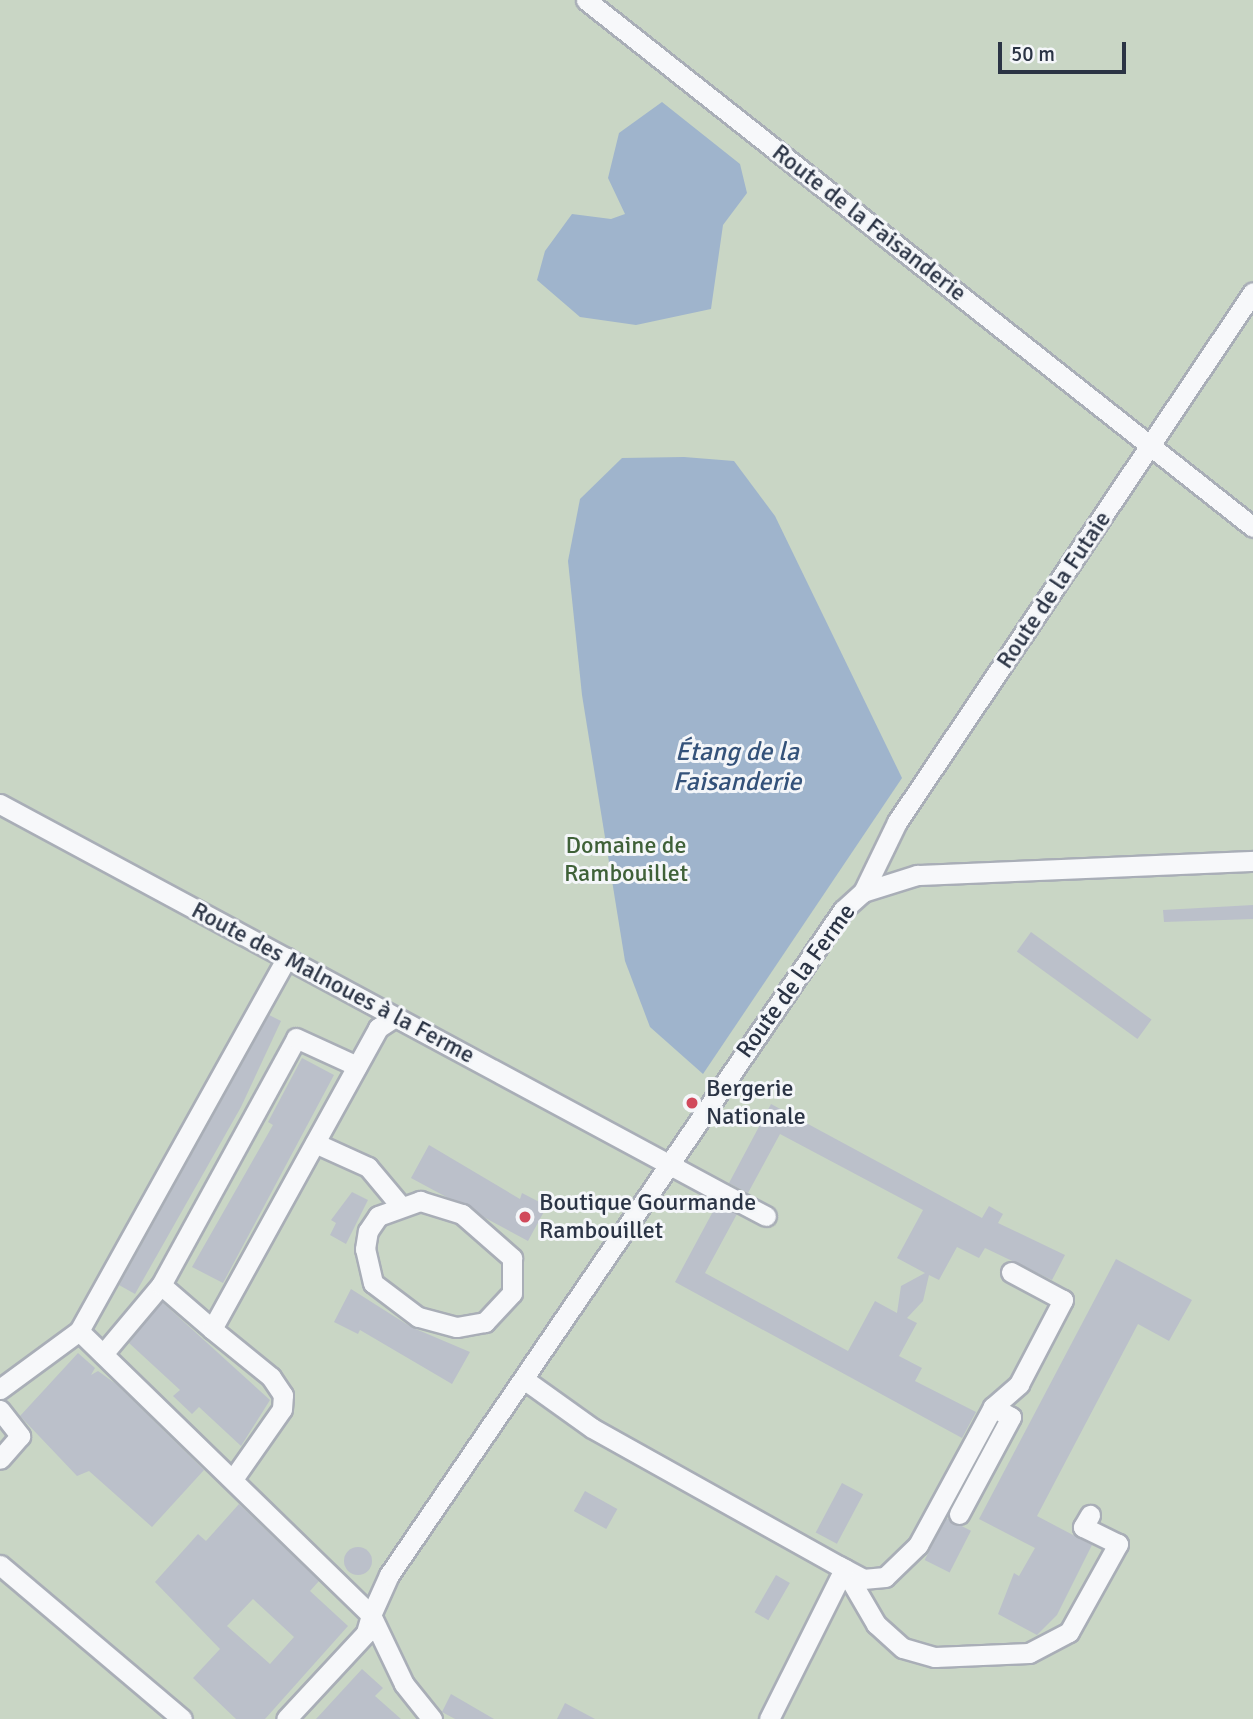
<!DOCTYPE html>
<html>
<head>
<meta charset="utf-8">
<style>
	body { margin:0 }
	#map { position:relative; width:1253px; height:1719px; overflow:hidden; background:#e4e7ec; font-family:Signika,sans-serif }
	div>[style] { position:absolute }
	.green>* { inset:0; background:#c9d6c5; transform-origin:0 0 }
	.water>* { inset:0; background:#9fb4cc }
	.building>* { inset:0; background:#bbc0ca; transform-origin:0 0 }
	.round { border-radius:50% }
	.roads { filter:drop-shadow(2px 0 #a9aeb7) drop-shadow(-2px 0 #a9aeb7) drop-shadow(0 2px #a9aeb7) drop-shadow(0 -2px #a9aeb7) }
	.minor>* { height:19px; margin:-9.5px; padding:0 9.5px; transform-origin:9.5px; border-radius:9.5px; background:#f7f8fa }
	.dots>* { width:19px; height:19px; translate:-50% -50%; box-sizing:border-box; border:4px solid #f4f6f9; border-radius:50% }
	span { translate:-50% -50%; white-space:nowrap; text-align:center; line-height:1.15; -webkit-text-stroke:6px #f4f6f9; paint-order:stroke }
	.street-label { font-size:24px; color:#2b3445 }
	.park-label { font-size:24px; color:#3f6138 }
	.poi-label { font-size:24px; color:#2b3445 }
	.left { translate:0 -50%; text-align:left }
	.water-label { font-size:26px; color:#34527a; font-style:italic }
	.scale { position:absolute; left:998px; top:42px; width:128px; height:32px; box-sizing:border-box; border:4px solid #2b3445; border-top:0; padding-left:9px; font-size:21px; line-height:24px; white-space:nowrap; color:#2b3445; -webkit-text-stroke:5px #f4f6f9; paint-order:stroke }
</style>
</head>
<body>
<div id="map">
	<div class="green">
		<div style="left:0;top:0;width:1253px;height:1719px"></div>
	</div>
	<div class="water">
		<div style="clip-path:polygon(662px 102px,740px 164px,747px 193px,723px 225px,711px 309px,636px 325px,580px 317px,537px 280px,545px 251px,572px 214px,611px 219px,625px 214px,608px 178px,619px 133px)"></div>
		<div style="clip-path:polygon(684px 457px,734px 461px,775px 516px,902px 778px,703px 1074px,650px 1027px,625px 961px,582px 695px,568px 561px,580px 499px,622px 458px)"></div>
	</div>
	<div class="building">
		<div style="clip-path:polygon(1253px 905px,1253px 919px,1164px 922px,1163px 910px)"></div>
		<div style="left:1031px;top:932px;width:149px;height:24px;rotate:36deg"></div>
		<div style="clip-path:polygon(269px 1015px,281px 1021px,241px 1107px,135px 1294px,119px 1285px)"></div>
		<div style="clip-path:polygon(302px 1058px,334px 1075px,223px 1283px,192px 1267px,273px 1125px,268px 1122px)"></div>
		<div style="clip-path:polygon(771px 1104px,982px 1218px,989px 1206px,1003px 1214px,998px 1223px,1065px 1255px,1052px 1280px,985px 1248px,979px 1258px,957px 1247px,939px 1280px,929px 1275px,923px 1301px,907px 1318px,917px 1323px,899px 1356px,922px 1368px,915px 1381px,976px 1412px,962px 1438px,675px 1282px,717px 1204px,737px 1214px,705px 1273px,848px 1351px,875px 1301px,897px 1313px,901px 1286px,925px 1273px,897px 1258px,923px 1210px,780px 1134px,748px 1193px,729px 1183px)"></div>
		<div style="clip-path:polygon(429px 1145px,520px 1199px,522px 1193px,547px 1206px,528px 1241px,411px 1178px)"></div>
		<div style="clip-path:polygon(352px 1192px,368px 1200px,346px 1244px,330px 1235px,336px 1223px,331px 1220px)"></div>
		<div style="clip-path:polygon(1116px 1259px,1192px 1300px,1169px 1341px,1138px 1324px,1037px 1516px,1092px 1545px,1057px 1615px,1037px 1635px,998px 1614px,1014px 1573px,1019px 1576px,1035px 1548px,979px 1519px)"></div>
		<div style="clip-path:polygon(351px 1289px,411px 1327px,470px 1352px,452px 1384px,360px 1330px,358px 1334px,334px 1322px)"></div>
		<div style="clip-path:polygon(162px 1302px,270px 1400px,241px 1446px,199px 1407px,192px 1414px,173px 1396px,180px 1390px,129px 1343px)"></div>
		<div style="clip-path:polygon(78px 1353px,95px 1368px,91px 1375px,98px 1371px,116px 1384px,204px 1470px,152px 1527px,89px 1471px,77px 1476px,20px 1416px)"></div>
		<div style="left:842px;top:1483px;width:24px;height:56px;rotate:28deg"></div>
		<div style="left:585px;top:1491px;width:37px;height:23px;rotate:29deg"></div>
		<div style="clip-path:polygon(evenodd,239px 1504px,319px 1581px,310px 1591px,348px 1626px,265px 1719px,236px 1719px,193px 1678px,220px 1649px,155px 1582px,198px 1534px,206px 1541px,239px 1504px,253px 1599px,294px 1637px,270px 1664px,227px 1626px,253px 1599px)"></div>
		<div style="left:946px;top:1518px;width:28px;height:47px;rotate:27deg"></div>
		<div class="round" style="left:344px;top:1547px;width:28px;height:28px"></div>
		<div style="left:776px;top:1575px;width:16px;height:43px;rotate:30deg"></div>
		<div style="clip-path:polygon(362px 1669px,383px 1688px,375px 1696px,401px 1719px,316px 1719px)"></div>
		<div style="clip-path:polygon(451px 1694px,494px 1719px,455px 1719px,442px 1712px)"></div>
		<div style="clip-path:polygon(565px 1703px,595px 1719px,557px 1719px)"></div>
	</div>
	<div class="roads">
		<div class="minor">
			<div style="left:586px;top:0;width:850px;rotate:38.31deg"></div>
			<div style="left:0;top:804px;width:822px;rotate:28.31deg"></div>
			<div style="left:863px;top:892px;width:78px;rotate:-64.1deg"></div>
			<div style="left:897px;top:822px;width:638px;rotate:-56.11deg"></div>
			<div style="left:315px;top:1143px;width:58px;rotate:24.4deg"></div>
			<div style="left:368px;top:1167px;width:48px;rotate:50deg"></div>
			<div style="left:726px;top:1195px;width:45px;rotate:27.7deg"></div>
			<div style="left:420px;top:1201px;width:44px;rotate:17.2deg"></div>
			<div style="left:462px;top:1214px;width:67px;rotate:41.3deg"></div>
			<div style="left:512px;top:1258px;width:35px;rotate:90deg"></div>
			<div style="left:512px;top:1293px;width:40px;rotate:133deg"></div>
			<div style="left:485px;top:1322px;width:29px;rotate:170deg"></div>
			<div style="left:456px;top:1327px;width:39px;rotate:-165deg"></div>
			<div style="left:418px;top:1317px;width:56px;rotate:-142.9deg"></div>
			<div style="left:373px;top:1283px;width:35px;rotate:-103deg"></div>
			<div style="left:365px;top:1249px;width:18px;rotate:-81deg"></div>
			<div style="left:368px;top:1231px;width:18px;rotate:-56deg"></div>
			<div style="left:378px;top:1216px;width:45px;rotate:-19.7deg"></div>
			<div style="left:161px;top:1285px;width:67px;rotate:40.8deg"></div>
			<div style="left:79px;top:1331px;width:407px;rotate:44.2deg"></div>
			<div style="left:371px;top:1615px;width:19px;rotate:106deg"></div>
			<div style="left:366px;top:1633px;width:117px;rotate:132.9deg"></div>
			<div style="left:103px;top:1354px;width:90px;rotate:-50deg"></div>
			<div style="left:161px;top:1285px;width:281px;rotate:-61.3deg"></div>
			<div style="left:296px;top:1038px;width:67px;rotate:24.7deg"></div>
			<div style="left:525px;top:1380px;width:82px;rotate:35.6deg"></div>
			<div style="left:592px;top:1428px;width:283px;rotate:29.2deg"></div>
			<div style="left:839px;top:1566px;width:27px;rotate:28deg"></div>
			<div style="left:863px;top:1579px;width:22px;rotate:-5deg"></div>
			<div style="left:885px;top:1577px;width:46px;rotate:-44.1deg"></div>
			<div style="left:918px;top:1545px;width:157px;rotate:-61.5deg"></div>
			<div style="left:993px;top:1407px;width:35px;rotate:-41deg"></div>
			<div style="left:1019px;top:1384px;width:95px;rotate:-62.4deg"></div>
			<div style="left:1063px;top:1300px;width:59px;rotate:-151.7deg"></div>
			<div style="left:0;top:1389px;width:98px;rotate:-36.3deg"></div>
			<div style="left:79px;top:1331px;width:427px;rotate:-60.9deg"></div>
			<div style="left:0;top:1410px;width:33px;rotate:52deg"></div>
			<div style="left:20px;top:1436px;width:30px;rotate:131deg"></div>
			<div style="left:233px;top:1479px;width:85px;rotate:-55deg"></div>
			<div style="left:282px;top:1409px;width:14px;rotate:-86deg"></div>
			<div style="left:283px;top:1395px;width:22px;rotate:-124deg"></div>
			<div style="left:271px;top:1377px;width:76px;rotate:-140.9deg"></div>
			<div style="left:212px;top:1329px;width:344px;rotate:-61.1deg"></div>
			<div style="left:378px;top:1028px;width:20px;rotate:-33deg"></div>
			<div style="left:959px;top:1514px;width:110px;rotate:-61.8deg"></div>
			<div style="left:1011px;top:1417px;width:21px;rotate:-151deg"></div>
			<div style="left:0;top:1565px;width:238px;rotate:40.2deg"></div>
			<div style="left:844px;top:1569px;width:64px;rotate:59.8deg"></div>
			<div style="left:876px;top:1624px;width:36px;rotate:42deg"></div>
			<div style="left:903px;top:1648px;width:33px;rotate:16deg"></div>
			<div style="left:935px;top:1657px;width:94px;rotate:-2.4deg"></div>
			<div style="left:1029px;top:1653px;width:45px;rotate:-27.7deg"></div>
			<div style="left:1069px;top:1632px;width:101px;rotate:-60.9deg"></div>
			<div style="left:1118px;top:1544px;width:39px;rotate:-154deg"></div>
			<div style="left:1083px;top:1527px;width:14px;rotate:-60deg"></div>
			<div style="left:432px;top:1719px;width:45px;rotate:-128.7deg"></div>
			<div style="left:404px;top:1684px;width:76px;rotate:-115.6deg"></div>
			<div style="left:371px;top:1615px;width:44px;rotate:-65.8deg"></div>
			<div style="left:389px;top:1575px;width:805px;rotate:-55.68deg"></div>
			<div style="left:843px;top:910px;width:27px;rotate:-42deg"></div>
			<div style="left:863px;top:892px;width:57px;rotate:-17.5deg"></div>
			<div style="left:917px;top:875px;width:336px;rotate:-2.4deg"></div>
			<div style="left:769px;top:1719px;width:168px;rotate:-63.4deg"></div>
		</div>
	</div>
	<div class="dots">
		<div style="left:692px;top:1103px;background:#d1495b"></div>
		<div style="left:525px;top:1217px;background:#d1495b"></div>
	</div>
	<div class="street-label">
		<span style="left:869px;top:223px;rotate:38deg">Route de la Faisanderie</span>
		<span style="left:1054px;top:590px;rotate:-56deg">Route de la Futaie</span>
		<span style="left:796px;top:981px;rotate:-54deg">Route de la Ferme</span>
		<span style="left:333px;top:983px;rotate:28deg">Route des Malnoues à la Ferme</span>
	</div>
	<div class="park-label">
		<span style="left:626px;top:860px">Domaine de<br>Rambouillet</span>
	</div>
	<div class="poi-label">
		<span class="left" style="left:706px;top:1103px">Bergerie<br>Nationale</span>
		<span class="left" style="left:539px;top:1217px">Boutique Gourmande<br>Rambouillet</span>
	</div>
	<div class="water-label">
		<span style="left:737px;top:768px">Étang de la<br>Faisanderie</span>
	</div>
	<div class="scale">50 m</div>
</div>
</body>
</html>
